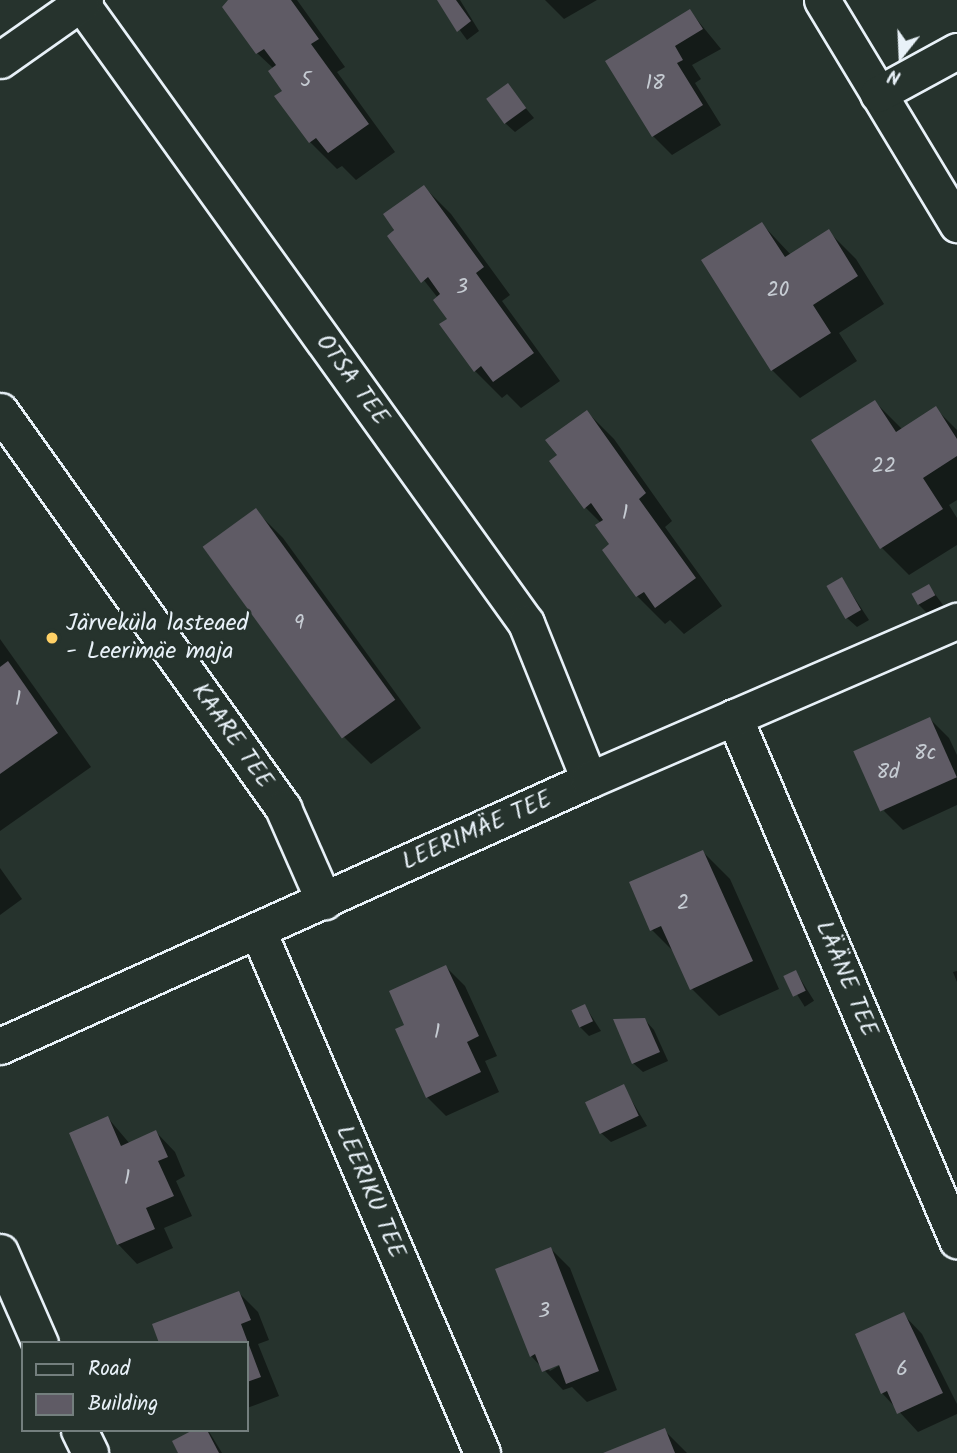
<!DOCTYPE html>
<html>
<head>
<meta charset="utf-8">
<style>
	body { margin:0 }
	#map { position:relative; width:957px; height:1453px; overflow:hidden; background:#26332d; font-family:Kalam,sans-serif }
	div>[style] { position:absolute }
	.shadow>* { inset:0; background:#0007; transform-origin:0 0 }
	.building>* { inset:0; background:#5f5b65; transform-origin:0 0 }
	.roads { filter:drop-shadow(2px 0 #e8f1f8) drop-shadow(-2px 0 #e8f1f8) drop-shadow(0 2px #e8f1f8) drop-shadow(0 -2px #e8f1f8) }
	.minor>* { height:35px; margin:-17.5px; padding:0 17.5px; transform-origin:17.5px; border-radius:17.5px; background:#26332d }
	.dots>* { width:19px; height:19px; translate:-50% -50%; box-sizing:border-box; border:4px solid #26332d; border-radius:50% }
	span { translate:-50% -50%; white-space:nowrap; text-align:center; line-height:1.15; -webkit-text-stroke:5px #26332d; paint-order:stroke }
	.number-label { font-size:21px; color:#c6ccd3 }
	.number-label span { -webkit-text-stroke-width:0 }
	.street-label { font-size:24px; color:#e8f1f8 }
	.poi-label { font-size:24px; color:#e8f1f8 }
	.left { translate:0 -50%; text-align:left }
	.legend { position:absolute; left:21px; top:1341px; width:228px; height:91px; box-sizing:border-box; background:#26332d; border:2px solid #747f7e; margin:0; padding:9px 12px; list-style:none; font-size:21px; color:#e8f1f8 }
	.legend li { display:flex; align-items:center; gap:14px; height:35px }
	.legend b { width:35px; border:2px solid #747f7e }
	.north { position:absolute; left:866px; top:21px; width:70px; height:70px; -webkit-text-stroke:5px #26332d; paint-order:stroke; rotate:198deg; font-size:19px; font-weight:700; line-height:28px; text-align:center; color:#e8f1f8 }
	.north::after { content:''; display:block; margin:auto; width:24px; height:32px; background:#e8f1f8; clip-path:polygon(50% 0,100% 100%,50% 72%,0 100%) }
</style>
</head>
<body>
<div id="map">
	<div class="shadow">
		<div style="clip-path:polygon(230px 0,297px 0,345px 67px,337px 72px,395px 152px,356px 180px,342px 166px,337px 169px,310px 142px,274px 69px,257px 53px)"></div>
		<div style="clip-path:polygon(438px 0,460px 0,479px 31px,467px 40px)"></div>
		<div style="clip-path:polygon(545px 0,597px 0,564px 19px)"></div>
		<div style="clip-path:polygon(690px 11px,721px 49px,692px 65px,701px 79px,695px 83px,721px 125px,672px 155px,653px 136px,607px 61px)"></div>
		<div style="clip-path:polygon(507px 86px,534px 118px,515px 132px,505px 123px)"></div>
		<div style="clip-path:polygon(424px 187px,451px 214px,510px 295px,502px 301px,560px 381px,521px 408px,507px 394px,502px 398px,475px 371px,438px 298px,389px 236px)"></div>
		<div style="clip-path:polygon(762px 224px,791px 255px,829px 232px,856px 259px,884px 304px,839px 333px,857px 361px,800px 398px,772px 370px,704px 261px)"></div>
		<div style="clip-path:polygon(875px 402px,903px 430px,936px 409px,957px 430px,957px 500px,949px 505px,957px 518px,957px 545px,909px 575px,882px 548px,813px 441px)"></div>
		<div style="clip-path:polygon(587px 412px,614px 439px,672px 521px,665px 527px,722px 606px,684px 634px,670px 620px,665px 624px,637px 596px,604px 550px,612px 545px,601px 523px,585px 507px,559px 456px)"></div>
		<div style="clip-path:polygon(256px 511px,283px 538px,421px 728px,371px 764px,344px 737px)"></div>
		<div style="clip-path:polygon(842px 579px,869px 620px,857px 627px,847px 618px)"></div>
		<div style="clip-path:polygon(929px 586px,943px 605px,927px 613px,917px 603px)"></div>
		<div style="clip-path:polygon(0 639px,91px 767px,0 831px)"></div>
		<div style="clip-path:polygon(930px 719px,949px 738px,957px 755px,957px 805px,903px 830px,884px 811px)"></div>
		<div style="clip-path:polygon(703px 852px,730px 879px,779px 989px,719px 1016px,691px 988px,676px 954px,652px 930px)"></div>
		<div style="clip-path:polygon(0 868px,22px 899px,0 915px)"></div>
		<div style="clip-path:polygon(446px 967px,465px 986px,497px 1056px,485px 1061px,499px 1092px,446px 1116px,427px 1097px)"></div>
		<div style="clip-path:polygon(957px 971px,957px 982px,953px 972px)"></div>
		<div style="left:796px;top:972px;width:34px;height:11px;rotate:58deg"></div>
		<div style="clip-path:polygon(585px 1006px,601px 1031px,589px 1036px,579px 1026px)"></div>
		<div style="clip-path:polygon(645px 1020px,654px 1030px,668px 1061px,643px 1072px,633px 1063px)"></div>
		<div style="clip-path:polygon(623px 1086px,647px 1126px,611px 1142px,601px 1133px)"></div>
		<div style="clip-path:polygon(108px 1118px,130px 1144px,156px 1132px,175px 1152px,185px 1176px,176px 1181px,192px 1216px,164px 1228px,173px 1248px,137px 1264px,118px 1244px,71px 1134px)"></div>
		<div style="clip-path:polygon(evenodd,551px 1249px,570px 1268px,617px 1390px,587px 1402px,572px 1387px,563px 1390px,531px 1356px,551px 1249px,567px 1361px,550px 1371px,547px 1368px,567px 1361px)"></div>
		<div style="clip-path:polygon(239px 1293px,258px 1312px,269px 1340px,258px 1344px,279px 1396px,247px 1408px,247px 1343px,161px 1343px)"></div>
		<div style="clip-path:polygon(903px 1314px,922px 1334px,957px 1404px,957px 1414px,918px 1432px,882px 1393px)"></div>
		<div style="clip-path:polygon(197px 1430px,208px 1430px,222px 1453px,180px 1453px)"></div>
		<div style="clip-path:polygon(664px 1430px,687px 1453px,607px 1453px)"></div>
	</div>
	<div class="building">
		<div style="clip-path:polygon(228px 0,291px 0,319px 39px,311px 44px,369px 124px,328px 153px,316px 138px,309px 143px,274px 96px,282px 91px,268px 71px,276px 65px,264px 49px,256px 54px,222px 7px)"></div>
		<div style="clip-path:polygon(437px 0,456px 0,471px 21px,457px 32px)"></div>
		<div style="clip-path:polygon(690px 9px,703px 29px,675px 46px,683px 60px,677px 63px,703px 105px,652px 137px,605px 61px)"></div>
		<div style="left:508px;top:83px;width:31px;height:27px;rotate:54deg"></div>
		<div style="clip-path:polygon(424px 185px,484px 267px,476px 273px,534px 353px,493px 382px,481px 366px,474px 372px,439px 324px,447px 319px,433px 300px,440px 294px,428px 277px,421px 283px,387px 236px,394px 230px,383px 214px)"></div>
		<div style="clip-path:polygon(762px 222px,785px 257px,829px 229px,858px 276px,813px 305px,831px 333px,771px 371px,701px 260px)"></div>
		<div style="clip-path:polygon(875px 400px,896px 432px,936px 406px,957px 439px,957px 456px,923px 478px,943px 509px,880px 549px,811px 440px)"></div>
		<div style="clip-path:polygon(587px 410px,646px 493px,639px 499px,696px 578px,655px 608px,644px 592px,636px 597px,602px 550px,609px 544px,595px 525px,603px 520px,591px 503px,584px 509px,549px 461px,557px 455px,545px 440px)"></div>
		<div style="left:256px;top:508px;width:237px;height:66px;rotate:54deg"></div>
		<div style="left:842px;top:577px;width:38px;height:18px;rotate:60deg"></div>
		<div style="left:929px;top:584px;width:13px;height:20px;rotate:61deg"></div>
		<div style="clip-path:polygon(8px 661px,58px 733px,0 774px,0 667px)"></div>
		<div style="left:930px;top:717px;width:66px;height:84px;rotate:66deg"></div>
		<div style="clip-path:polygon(703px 850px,753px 961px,690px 990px,661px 926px,650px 931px,629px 882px)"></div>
		<div style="clip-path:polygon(446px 965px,479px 1036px,467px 1042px,481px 1072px,426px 1098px,395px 1029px,404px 1025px,389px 991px)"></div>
		<div style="left:796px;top:970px;width:23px;height:14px;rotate:65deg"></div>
		<div style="left:585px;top:1004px;width:19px;height:15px;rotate:65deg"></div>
		<div style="clip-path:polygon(645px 1018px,660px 1052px,632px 1064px,613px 1019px)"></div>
		<div style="left:624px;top:1084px;width:35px;height:43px;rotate:65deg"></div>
		<div style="clip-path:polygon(108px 1116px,121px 1146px,156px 1130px,168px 1157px,158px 1161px,174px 1196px,146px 1208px,155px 1229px,117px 1245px,69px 1133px)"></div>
		<div style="clip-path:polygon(551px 1247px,599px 1371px,566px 1384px,559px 1365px,542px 1372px,535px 1354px,530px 1357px,495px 1269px)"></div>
		<div style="clip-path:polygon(239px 1291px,251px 1320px,241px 1324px,261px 1377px,247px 1382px,247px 1343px,159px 1343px,152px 1324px)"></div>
		<div style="clip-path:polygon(904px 1312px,943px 1393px,897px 1414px,887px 1391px,881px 1394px,855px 1334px)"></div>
		<div style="clip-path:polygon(665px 1428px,675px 1453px,603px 1453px)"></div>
		<div style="clip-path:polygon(193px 1430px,207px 1430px,219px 1453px,178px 1453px,172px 1441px)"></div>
	</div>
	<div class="roads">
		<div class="minor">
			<div style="left:85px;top:0;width:5px;rotate:143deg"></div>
			<div style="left:81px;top:3px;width:763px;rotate:54.33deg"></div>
			<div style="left:526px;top:623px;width:169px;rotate:68.1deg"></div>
			<div style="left:822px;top:0;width:262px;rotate:58.9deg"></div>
			<div style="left:0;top:60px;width:99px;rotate:-35.1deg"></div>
			<div style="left:878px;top:94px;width:90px;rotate:-28.6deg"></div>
			<div style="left:0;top:411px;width:488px;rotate:54.5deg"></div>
			<div style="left:283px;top:808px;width:102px;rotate:66.2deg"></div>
			<div style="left:734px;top:717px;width:569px;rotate:66.91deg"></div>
			<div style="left:258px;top:931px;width:568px;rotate:66.77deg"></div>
			<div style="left:0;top:1046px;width:646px;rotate:-24.3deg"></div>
			<div style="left:589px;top:780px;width:401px;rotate:-23.4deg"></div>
			<div style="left:0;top:1252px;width:99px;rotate:66.3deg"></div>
			<div style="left:79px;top:1430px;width:25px;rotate:64deg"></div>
		</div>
	</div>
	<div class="dots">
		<div style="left:52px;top:638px;background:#ffd166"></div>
	</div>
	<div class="number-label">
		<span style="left:306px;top:81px">5</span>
		<span style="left:655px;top:84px">18</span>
		<span style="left:462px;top:288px">3</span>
		<span style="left:778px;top:291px">20</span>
		<span style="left:884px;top:467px">22</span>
		<span style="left:625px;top:514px">1</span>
		<span style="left:299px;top:624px">9</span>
		<span style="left:18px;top:700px">1</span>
		<span style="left:925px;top:754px">8c</span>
		<span style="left:888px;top:773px">8d</span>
		<span style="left:683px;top:904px">2</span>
		<span style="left:437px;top:1033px">1</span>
		<span style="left:127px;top:1179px">1</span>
		<span style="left:544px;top:1312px">3</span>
		<span style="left:902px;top:1370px">6</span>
	</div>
	<div class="street-label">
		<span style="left:352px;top:380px;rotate:54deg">OTSA TEE</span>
		<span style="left:232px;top:736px;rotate:55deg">KAARE TEE</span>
		<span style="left:477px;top:831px;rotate:-24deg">LEERIMÄE TEE</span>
		<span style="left:846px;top:979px;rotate:67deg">LÄÄNE TEE</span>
		<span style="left:370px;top:1192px;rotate:67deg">LEERIKU TEE</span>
	</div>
	<div class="poi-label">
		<span class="left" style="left:66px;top:638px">Järveküla lasteaed<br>- Leerimäe maja</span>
	</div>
	<ul class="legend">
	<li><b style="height:9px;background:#26332d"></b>Road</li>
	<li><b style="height:19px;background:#5f5b65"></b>Building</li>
	</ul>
	<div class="north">N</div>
</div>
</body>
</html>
